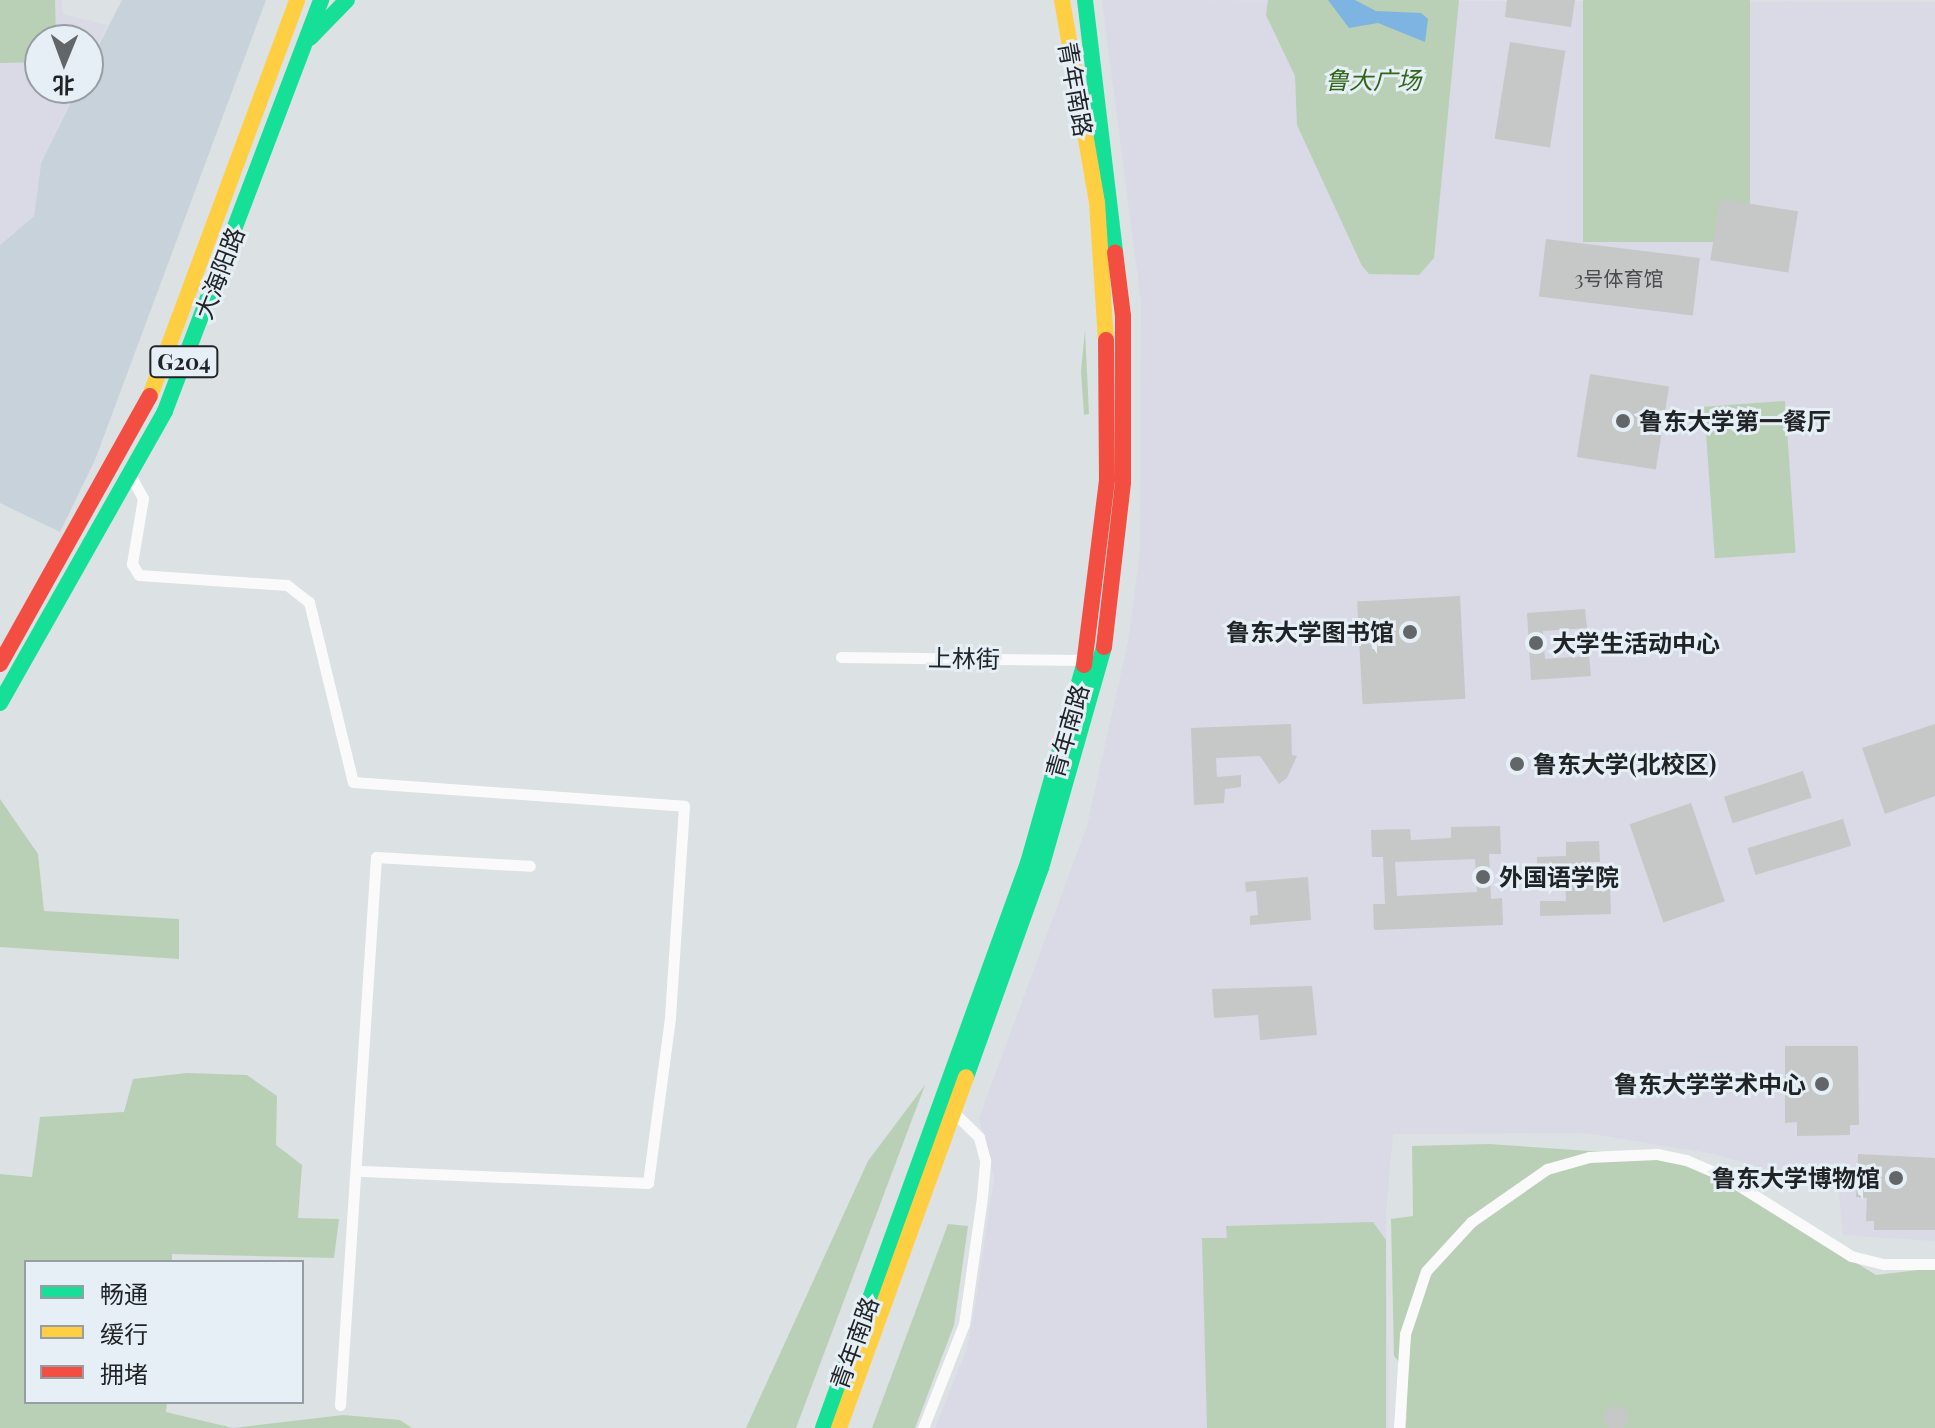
<!DOCTYPE html>
<html>
<head>
<meta charset="utf-8">
<style>
	body { margin:0 }
	#map { position:relative; width:1935px; height:1428px; overflow:hidden; background:#dce1e4; font-family:"Playfair Display","Noto Sans SC",serif }
	div>[style] { position:absolute }
	.built>* { inset:0; background:#c8d2da }
	.education>* { inset:0; background:#dad9e6 }
	.green>* { inset:0; background:#b9d0b6; transform-origin:0 0 }
	.water>* { inset:0; background:#7db4e1 }
	.building>* { inset:0; background:#c6c7c7; transform-origin:0 0 }
	.round { border-radius:50% }
	.street>* { height:11px; margin:-5.5px; padding:0 5.5px; transform-origin:5.5px; border-radius:5.5px; background:#fafafb }
	.fast>* { height:16px; margin:-8px; padding:0 8px; transform-origin:8px; border-radius:8px; background:#16e098 }
	.slow>* { height:16px; margin:-8px; padding:0 8px; transform-origin:8px; border-radius:8px; background:#ffcf43 }
	.jam>* { height:16px; margin:-8px; padding:0 8px; transform-origin:8px; border-radius:8px; background:#f24e42 }
	.dots>* { width:22px; height:22px; translate:-50% -50%; box-sizing:border-box; border:4px solid #e6eff6; border-radius:50% }
	span { translate:-50% -50%; white-space:nowrap; text-align:center; line-height:1.15; -webkit-text-stroke:6px #e6eff6; paint-order:stroke }
	.number-label { font-size:20px; color:#4a4d4f }
	.number-label span { -webkit-text-stroke-width:0 }
	.shield-label span { padding:2px 6px; background:#e6eff6; border:2px solid; border-radius:6px; -webkit-text-stroke-width:0 }
	.shield-label { font-size:22px; color:#212427; font-weight:700 }
	.park-label { font-size:24px; color:#316518; font-style:italic }
	.street-label { font-size:24px; color:#212427 }
	.poi-label { font-size:24px; color:#212427; font-weight:700 }
	.left { translate:0 -50%; text-align:left }
	.right { translate:-100% -50%; text-align:right }
	.legend { position:absolute; left:24px; top:1260px; width:280px; height:144px; box-sizing:border-box; background:#e6eff6; border:2px solid #979ea3; margin:0; padding:10px 14px; list-style:none; font-size:24px; color:#212427 }
	.legend li { display:flex; align-items:center; gap:16px; height:40px }
	.legend b { width:40px; border:2px solid #979ea3 }
	.north { position:absolute; left:24px; top:24px; width:80px; height:80px; box-sizing:border-box; background:#e6eff6; border:2px solid #979ea3; border-radius:50%; rotate:181deg; font-size:22px; font-weight:700; line-height:32px; text-align:center; color:#212427 }
	.north::after { content:''; display:block; margin:auto; width:28px; height:36px; background:#626669; clip-path:polygon(50% 0,100% 100%,50% 72%,0 100%) }
</style>
</head>
<body>
<div id="map">
	<div class="built">
		<div style="clip-path:polygon(122px 0,266px 0,95px 460px,60px 532px,0 503px,0 245px,34px 216px,41px 163px,78px 88px,88px 88px,88px 66px)"></div>
	</div>
	<div class="education">
		<div style="clip-path:polygon(0 0,62px 0,63px 14px,107px 25px,88px 66px,88px 40px,40px 40px,40px 88px,78px 88px,41px 163px,34px 216px,0 245px)"></div>
		<div style="clip-path:polygon(1102px 0,1935px 2px,1935px 1241px,1843px 1235px,1837px 1172px,1782px 1174px,1715px 1154px,1586px 1133px,1393px 1134px,1386px 1212px,1388px 1428px,935px 1428px,967px 1349px,976px 1301px,994px 1178px,979px 1118px,1087px 826px,1128px 642px,1140px 552px,1141px 302px)"></div>
	</div>
	<div class="green">
		<div style="clip-path:polygon(0 0,55px 0,56px 40px,40px 40px,40px 62px,0 63px)"></div>
		<div style="clip-path:polygon(1268px 0,1459px 0,1434px 258px,1419px 275px,1369px 274px,1362px 266px,1297px 125px,1295px 76px,1266px 15px)"></div>
		<div style="left:1583px;top:0;width:167px;height:242px"></div>
		<div style="clip-path:polygon(1085px 330px,1089px 414px,1084px 415px,1081px 371px)"></div>
		<div style="left:1785px;top:401px;width:152px;height:81px;rotate:86deg"></div>
		<div style="clip-path:polygon(0 799px,38px 854px,44px 911px,179px 919px,179px 959px,0 947px)"></div>
		<div style="clip-path:polygon(187px 1073px,247px 1075px,277px 1096px,276px 1145px,302px 1165px,298px 1218px,339px 1219px,334px 1258px,172px 1254px,172px 1262px,26px 1262px,26px 1402px,167px 1402px,166px 1412px,233px 1428px,343px 1415px,400px 1420px,412px 1428px,0 1428px,0 1174px,32px 1177px,40px 1117px,124px 1112px,133px 1079px)"></div>
		<div style="clip-path:polygon(925px 1085px,796px 1428px,746px 1428px,868px 1161px)"></div>
		<div style="clip-path:polygon(1489px 1144px,1663px 1156px,1724px 1182px,1876px 1275px,1935px 1268px,1935px 1428px,1406px 1428px,1408px 1372px,1394px 1356px,1391px 1219px,1413px 1216px,1412px 1146px)"></div>
		<div style="clip-path:polygon(1373px 1222px,1386px 1240px,1386px 1428px,1207px 1428px,1202px 1238px,1227px 1238px,1226px 1226px)"></div>
		<div style="clip-path:polygon(948px 1224px,968px 1226px,954px 1325px,915px 1428px,872px 1428px)"></div>
	</div>
	<div class="water">
		<div style="clip-path:polygon(1355px 0,1376px 11px,1421px 13px,1428px 19px,1425px 42px,1378px 23px,1349px 28px,1328px 0)"></div>
	</div>
	<div class="building">
		<div style="clip-path:polygon(1507px 0,1575px 0,1571px 27px,1505px 17px)"></div>
		<div style="left:1510px;top:42px;width:56px;height:98px;rotate:9deg"></div>
		<div style="left:1720px;top:199px;width:79px;height:62px;rotate:9deg"></div>
		<div style="left:1546px;top:239px;width:155px;height:58px;rotate:7deg"></div>
		<div style="left:1590px;top:374px;width:80px;height:84px;rotate:9deg"></div>
		<div style="left:1460px;top:596px;width:103px;height:103px;rotate:87deg"></div>
		<div style="clip-path:polygon(1585px 609px,1587px 628px,1543px 631px,1545px 659px,1589px 656px,1591px 676px,1531px 680px,1527px 613px)"></div>
		<div style="clip-path:polygon(1291px 724px,1292px 755px,1297px 756px,1287px 778px,1279px 784px,1260px 756px,1216px 758px,1217px 777px,1241px 775px,1241px 787px,1225px 789px,1224px 803px,1194px 805px,1191px 728px)"></div>
		<div style="clip-path:polygon(1935px 724px,1935px 796px,1885px 814px,1862px 748px)"></div>
		<div style="left:1803px;top:771px;width:28px;height:83px;rotate:72deg"></div>
		<div style="left:1691px;top:803px;width:104px;height:65px;rotate:71deg"></div>
		<div style="left:1843px;top:819px;width:28px;height:100px;rotate:73deg"></div>
		<div style="clip-path:polygon(evenodd,1500px 826px,1501px 854px,1489px 854px,1491px 899px,1502px 898px,1503px 925px,1374px 930px,1373px 904px,1385px 904px,1383px 857px,1372px 857px,1371px 830px,1410px 829px,1411px 840px,1451px 838px,1451px 827px,1500px 826px,1475px 859px,1477px 892px,1397px 896px,1395px 862px,1475px 859px)"></div>
		<div style="clip-path:polygon(1599px 841px,1600px 862px,1588px 862px,1589px 886px,1610px 885px,1611px 914px,1540px 916px,1540px 901px,1566px 901px,1565px 876px,1537px 877px,1537px 857px,1566px 856px,1566px 842px)"></div>
		<div style="clip-path:polygon(1308px 877px,1311px 920px,1250px 925px,1250px 916px,1258px 915px,1256px 891px,1246px 892px,1245px 882px)"></div>
		<div style="clip-path:polygon(1312px 986px,1317px 1035px,1260px 1040px,1258px 1015px,1214px 1018px,1212px 989px)"></div>
		<div style="clip-path:polygon(1785px 1046px,1858px 1046px,1859px 1125px,1850px 1125px,1850px 1135px,1797px 1136px,1797px 1122px,1785px 1123px)"></div>
		<div style="clip-path:polygon(1858px 1154px,1935px 1158px,1935px 1230px,1874px 1230px,1874px 1221px,1866px 1221px,1867px 1198px,1856px 1197px)"></div>
		<div class="round" style="left:1604px;top:1406px;width:24px;height:24px"></div>
	</div>
	<div class="street">
		<div style="left:129px;top:473px;width:29px;rotate:61deg"></div>
		<div style="left:143px;top:498px;width:67px;rotate:99.5deg"></div>
		<div style="left:132px;top:564px;width:13px;rotate:58deg"></div>
		<div style="left:139px;top:575px;width:148px;rotate:3.9deg"></div>
		<div style="left:287px;top:585px;width:28px;rotate:38deg"></div>
		<div style="left:309px;top:602px;width:185px;rotate:76.3deg"></div>
		<div style="left:353px;top:782px;width:332px;rotate:4.1deg"></div>
		<div style="left:684px;top:806px;width:212px;rotate:93.8deg"></div>
		<div style="left:670px;top:1018px;width:166px;rotate:97.6deg"></div>
		<div style="left:648px;top:1183px;width:291px;rotate:-177.6deg"></div>
		<div style="left:841px;top:657px;width:245px;rotate:0.7deg"></div>
		<div style="left:340px;top:1405px;width:549px;rotate:-86.24deg"></div>
		<div style="left:376px;top:857px;width:154px;rotate:3.3deg"></div>
		<div style="left:923px;top:1428px;width:112px;rotate:-68.5deg"></div>
		<div style="left:964px;top:1324px;width:128px;rotate:-81.9deg"></div>
		<div style="left:982px;top:1197px;width:37px;rotate:-85deg"></div>
		<div style="left:985px;top:1160px;width:24px;rotate:-105deg"></div>
		<div style="left:979px;top:1137px;width:32px;rotate:-136deg"></div>
		<div style="left:1399px;top:1428px;width:94px;rotate:-86.3deg"></div>
		<div style="left:1405px;top:1334px;width:66px;rotate:-71.6deg"></div>
		<div style="left:1426px;top:1271px;width:67px;rotate:-47.4deg"></div>
		<div style="left:1471px;top:1222px;width:93px;rotate:-34.9deg"></div>
		<div style="left:1547px;top:1169px;width:44px;rotate:-15.9deg"></div>
		<div style="left:1589px;top:1157px;width:68px;rotate:-2.5deg"></div>
		<div style="left:1657px;top:1154px;width:30px;rotate:12deg"></div>
		<div style="left:1686px;top:1160px;width:39px;rotate:23deg"></div>
		<div style="left:1722px;top:1175px;width:152px;rotate:32.1deg"></div>
		<div style="left:1851px;top:1256px;width:34px;rotate:14deg"></div>
		<div style="left:1884px;top:1264px;width:51px"></div>
	</div>
	<div class="fast">
		<div style="left:1085px;top:0;width:254px;rotate:83.2deg"></div>
		<div style="left:310px;top:38px;width:53px;rotate:-45.8deg"></div>
		<div style="left:0;top:703px;width:335px;rotate:-60.5deg"></div>
		<div style="left:165px;top:411px;width:440px;rotate:-69.2deg"></div>
		<div style="left:966px;top:1077px;width:222px;rotate:-70.3deg"></div>
		<div style="left:1041px;top:868px;width:230px;rotate:-74.1deg"></div>
		<div style="left:823px;top:1428px;width:601px;rotate:-70.06deg"></div>
		<div style="left:1028px;top:863px;width:206px;rotate:-74.2deg"></div>
	</div>
	<div class="slow">
		<div style="left:1062px;top:0;width:205px;rotate:80.2deg"></div>
		<div style="left:1097px;top:202px;width:138px;rotate:86.3deg"></div>
		<div style="left:150px;top:396px;width:422px;rotate:-69.6deg"></div>
		<div style="left:839px;top:1428px;width:373px;rotate:-70.1deg"></div>
	</div>
	<div class="jam">
		<div style="left:1104px;top:647px;width:166px;rotate:-83.4deg"></div>
		<div style="left:1123px;top:482px;width:166px;rotate:-90deg"></div>
		<div style="left:1123px;top:316px;width:64px;rotate:-97.1deg"></div>
		<div style="left:0;top:664px;width:307px;rotate:-60.8deg"></div>
		<div style="left:1084px;top:665px;width:186px;rotate:-82.9deg"></div>
		<div style="left:1107px;top:480px;width:140px;rotate:-90.4deg"></div>
	</div>
	<div class="dots">
		<div style="left:1623px;top:421px;background:#626669"></div>
		<div style="left:1410px;top:632px;background:#626669"></div>
		<div style="left:1536px;top:643px;background:#626669"></div>
		<div style="left:1517px;top:764px;background:#626669"></div>
		<div style="left:1483px;top:877px;background:#626669"></div>
		<div style="left:1822px;top:1084px;background:#626669"></div>
		<div style="left:1896px;top:1178px;background:#626669"></div>
	</div>
	<div class="number-label">
		<span style="left:1619px;top:277px">3号体育馆</span>
	</div>
	<div class="shield-label">
		<span style="left:184px;top:362px">G204</span>
	</div>
	<div class="park-label">
		<span style="left:1373px;top:80px">鲁大广场</span>
	</div>
	<div class="street-label">
		<span style="left:1076px;top:89px;rotate:80deg">青年南路</span>
		<span style="left:219px;top:273px;rotate:-69deg">大海阳路</span>
		<span style="left:964px;top:658px;rotate:1deg">上林街</span>
		<span style="left:1067px;top:731px;rotate:-74deg">青年南路</span>
		<span style="left:854px;top:1343px;rotate:-70deg">青年南路</span>
	</div>
	<div class="poi-label">
		<span class="left" style="left:1639px;top:421px">鲁东大学第一餐厅</span>
		<span class="right" style="left:1394px;top:632px">鲁东大学图书馆</span>
		<span class="left" style="left:1552px;top:643px">大学生活动中心</span>
		<span class="left" style="left:1533px;top:764px">鲁东大学(北校区)</span>
		<span class="left" style="left:1499px;top:877px">外国语学院</span>
		<span class="right" style="left:1806px;top:1084px">鲁东大学学术中心</span>
		<span class="right" style="left:1880px;top:1178px">鲁东大学博物馆</span>
	</div>
	<ul class="legend">
	<li><b style="height:10px;background:#16e098"></b>畅通</li>
	<li><b style="height:10px;background:#ffcf43"></b>缓行</li>
	<li><b style="height:10px;background:#f24e42"></b>拥堵</li>
	</ul>
	<div class="north">北</div>
</div>
</body>
</html>
